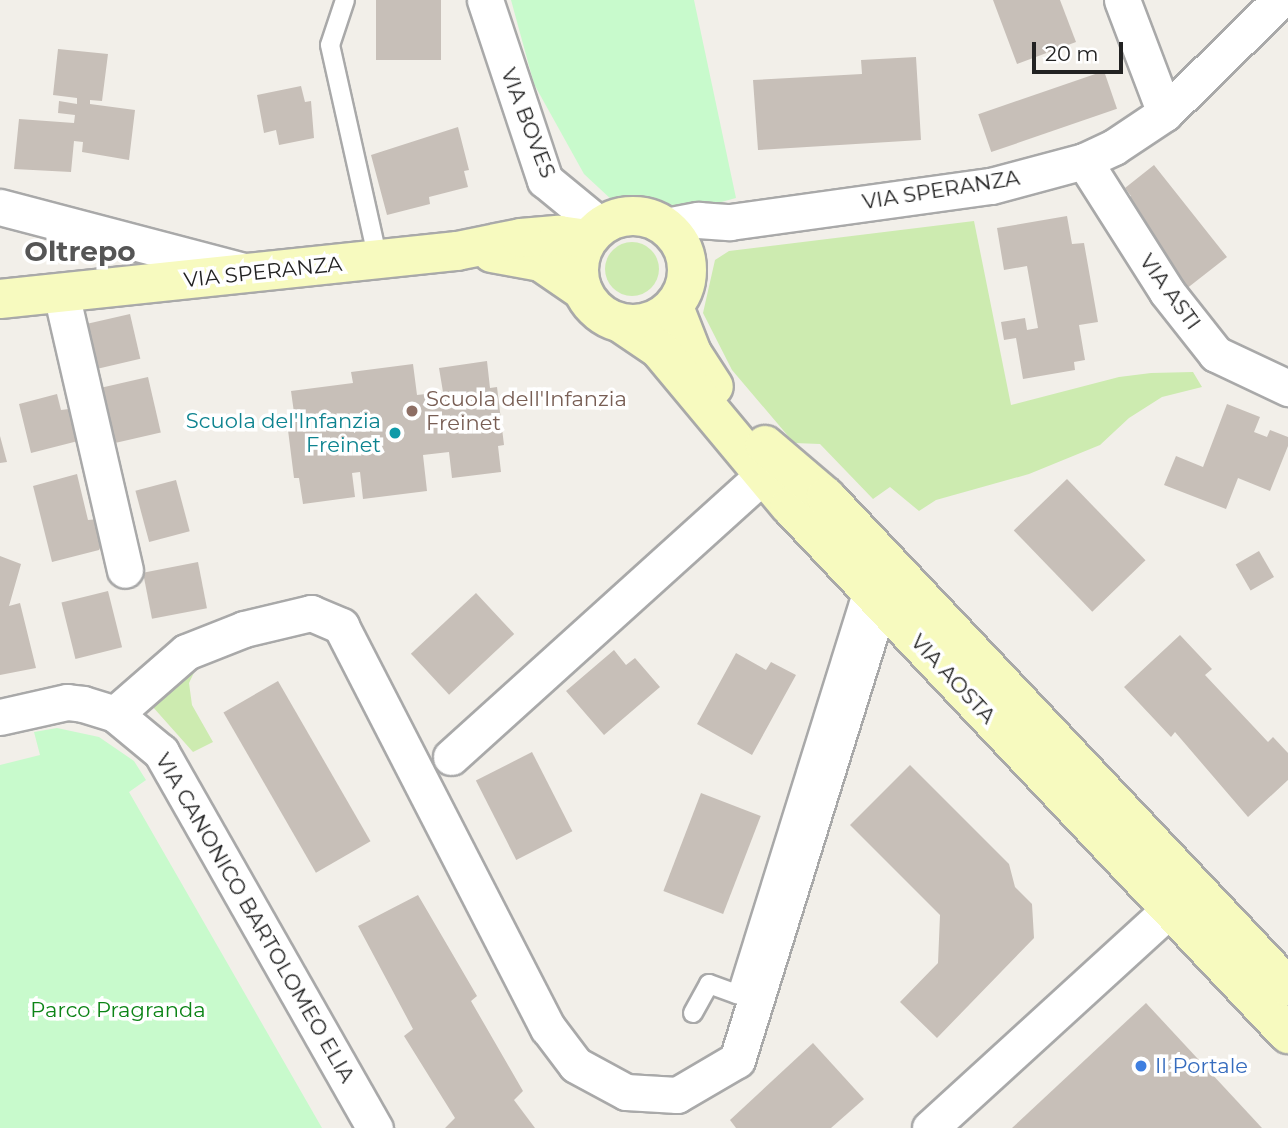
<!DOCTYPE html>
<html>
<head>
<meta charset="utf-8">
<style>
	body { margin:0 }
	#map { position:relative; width:1288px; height:1128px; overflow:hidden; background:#f2efe9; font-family:Montserrat,sans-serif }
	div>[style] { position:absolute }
	.grass>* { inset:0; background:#cdebb0 }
	.round { border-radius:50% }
	.park>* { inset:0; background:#c8facc }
	.building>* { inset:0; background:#c7bfb8; transform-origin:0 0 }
	.roads { filter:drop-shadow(2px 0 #a9a9a9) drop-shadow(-2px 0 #a9a9a9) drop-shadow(0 2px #a9a9a9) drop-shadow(0 -2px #a9a9a9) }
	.lane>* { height:18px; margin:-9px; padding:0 9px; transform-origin:9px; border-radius:9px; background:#fff }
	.street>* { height:35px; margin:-17.5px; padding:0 17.5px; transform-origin:17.5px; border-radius:17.5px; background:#fff }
	.secondary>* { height:38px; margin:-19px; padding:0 19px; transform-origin:19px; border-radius:19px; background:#f7fabf }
	.secondary>.ring { margin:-19px; padding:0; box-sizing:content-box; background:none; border:38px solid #f7fabf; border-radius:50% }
	.dots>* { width:19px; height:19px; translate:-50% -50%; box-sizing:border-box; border:4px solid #fff; border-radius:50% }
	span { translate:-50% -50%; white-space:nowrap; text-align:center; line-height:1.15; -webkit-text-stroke:7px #fff; paint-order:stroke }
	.street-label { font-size:21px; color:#222 }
	.education-label { font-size:21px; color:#785e54 }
	.left { translate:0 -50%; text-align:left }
	.culture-label { font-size:21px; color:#0d838f }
	.right { translate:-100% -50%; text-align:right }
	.park-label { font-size:21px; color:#0c8416 }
	.shop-label { font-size:21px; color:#366cbe }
	.district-label { font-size:28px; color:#555; font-weight:700 }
	.scale { position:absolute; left:1032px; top:42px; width:91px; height:32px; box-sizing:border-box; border:4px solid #222; border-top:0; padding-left:9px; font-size:21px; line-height:24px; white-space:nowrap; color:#222; -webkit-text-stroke:5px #fff; paint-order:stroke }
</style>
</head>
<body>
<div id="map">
	<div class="grass">
		<div style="clip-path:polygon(974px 221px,1011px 405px,1119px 377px,1151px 373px,1193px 372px,1202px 387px,1162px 397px,1129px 418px,1100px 445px,1029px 474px,936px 500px,919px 511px,890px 487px,873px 499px,820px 444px,794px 443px,732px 370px,703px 313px,715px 260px,729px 251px)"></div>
		<div class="round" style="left:605px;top:242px;width:54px;height:54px"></div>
		<div style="clip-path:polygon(200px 660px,189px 683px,192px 705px,213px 742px,193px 752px,152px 706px,160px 693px)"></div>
	</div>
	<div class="park">
		<div style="clip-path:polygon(511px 0,694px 0,736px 198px,681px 213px,644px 200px,613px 201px,584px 174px,534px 84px)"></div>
		<div style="clip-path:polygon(57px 728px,99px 737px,134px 761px,146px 780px,129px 792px,322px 1128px,0 1128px,0 765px,40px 755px,34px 732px)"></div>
	</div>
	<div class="building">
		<div style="left:376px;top:0;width:65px;height:60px"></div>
		<div style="clip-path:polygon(993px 0,1060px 0,1076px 42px,1017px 64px)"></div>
		<div style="clip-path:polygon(58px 49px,108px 54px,102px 101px,90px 100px,90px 104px,135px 110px,129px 160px,82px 152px,83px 142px,74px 141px,71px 172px,14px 169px,19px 119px,74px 123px,75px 115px,58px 113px,59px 101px,77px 104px,77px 98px,53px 95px)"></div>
		<div style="clip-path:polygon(916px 57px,921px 140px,758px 150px,753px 80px,862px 74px,861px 60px)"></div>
		<div style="left:1104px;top:71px;width:40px;height:133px;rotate:71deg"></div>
		<div style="clip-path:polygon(301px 86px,305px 102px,311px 101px,314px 138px,279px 145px,276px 130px,264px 133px,257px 95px)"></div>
		<div style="clip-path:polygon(458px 127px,469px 170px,464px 171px,468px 187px,429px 197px,430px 204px,387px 215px,371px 155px)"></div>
		<div style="clip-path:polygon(1154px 165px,1227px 257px,1181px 293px,1122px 204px,1131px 196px,1125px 188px)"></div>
		<div style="clip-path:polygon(1067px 216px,1072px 244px,1084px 243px,1098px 322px,1079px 325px,1085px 360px,1074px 362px,1075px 370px,1023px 379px,1016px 338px,1004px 340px,1001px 322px,1025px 318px,1027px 330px,1038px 328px,1027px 266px,1004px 270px,997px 228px)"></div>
		<div style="left:130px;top:314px;width:46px;height:46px;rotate:77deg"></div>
		<div style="clip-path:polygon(487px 361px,490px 388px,497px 387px,504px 445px,498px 446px,501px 472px,452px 478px,449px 452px,423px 455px,427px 491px,363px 499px,360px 472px,352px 473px,355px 497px,303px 504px,299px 478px,294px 478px,287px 422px,295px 420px,291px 391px,353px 383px,351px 372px,413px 364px,417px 395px,443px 392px,439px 368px)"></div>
		<div style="left:148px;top:377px;width:57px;height:47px;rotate:77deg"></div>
		<div style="clip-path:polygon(57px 394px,61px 410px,69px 409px,78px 441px,31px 453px,19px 404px)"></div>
		<div style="clip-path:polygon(1227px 404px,1260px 417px,1254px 432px,1267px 437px,1270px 430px,1288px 437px,1288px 446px,1270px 491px,1238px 478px,1226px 509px,1164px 485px,1176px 456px,1203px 467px)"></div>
		<div style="clip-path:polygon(0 436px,7px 462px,0 463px)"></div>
		<div style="clip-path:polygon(77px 474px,88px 520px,99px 519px,104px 541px,99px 550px,52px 562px,33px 486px)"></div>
		<div style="left:1067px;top:479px;width:113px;height:74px;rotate:46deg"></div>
		<div style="left:176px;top:480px;width:53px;height:42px;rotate:75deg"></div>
		<div style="left:1259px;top:551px;width:30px;height:27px;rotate:60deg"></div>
		<div style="clip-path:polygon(0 556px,21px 564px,9px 606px,20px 603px,36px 668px,0 675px)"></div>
		<div style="left:198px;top:562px;width:47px;height:56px;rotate:79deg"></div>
		<div style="left:108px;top:591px;width:58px;height:48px;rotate:76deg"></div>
		<div style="left:476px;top:593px;width:56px;height:89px;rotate:47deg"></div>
		<div style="clip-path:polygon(1180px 635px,1212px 669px,1205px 675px,1268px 742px,1273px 737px,1288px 753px,1288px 780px,1248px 817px,1175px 732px,1171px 737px,1124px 687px)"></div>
		<div style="clip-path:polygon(614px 650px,626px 665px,635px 658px,660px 687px,604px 735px,566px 691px)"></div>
		<div style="clip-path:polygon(736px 653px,766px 670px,771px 662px,796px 675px,752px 755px,697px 724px)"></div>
		<div style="left:278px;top:681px;width:185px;height:63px;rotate:60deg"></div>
		<div style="left:532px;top:752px;width:89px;height:63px;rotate:63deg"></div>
		<div style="clip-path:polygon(910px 765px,1009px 864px,1015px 887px,1032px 904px,1034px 938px,937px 1038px,900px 1002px,938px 963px,940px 915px,850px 825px)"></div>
		<div style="left:701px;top:793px;width:64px;height:105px;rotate:21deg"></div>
		<div style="clip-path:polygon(418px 895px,477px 996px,471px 1001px,523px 1091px,514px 1100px,535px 1128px,445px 1128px,455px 1118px,404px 1036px,413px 1029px,358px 926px)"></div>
		<div style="clip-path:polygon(1146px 1003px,1262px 1128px,1012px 1128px)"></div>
		<div style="clip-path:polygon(813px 1043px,864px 1099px,831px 1128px,736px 1128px,730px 1120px)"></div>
	</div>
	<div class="roads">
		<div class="lane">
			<div style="left:345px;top:0;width:47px;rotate:108.4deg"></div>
			<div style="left:330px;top:45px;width:220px;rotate:77.4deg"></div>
			<div style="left:693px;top:1013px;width:33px;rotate:-61deg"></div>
			<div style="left:709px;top:984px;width:30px;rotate:20deg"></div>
			<div style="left:737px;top:994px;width:427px;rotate:-72.7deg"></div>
		</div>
		<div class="street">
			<div style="left:485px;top:0;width:190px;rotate:71.6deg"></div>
			<div style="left:545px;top:180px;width:72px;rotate:39.4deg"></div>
			<div style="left:1122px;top:0;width:121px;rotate:69.2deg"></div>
			<div style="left:1084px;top:161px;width:155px;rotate:57.6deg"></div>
			<div style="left:1167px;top:292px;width:79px;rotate:51.7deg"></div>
			<div style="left:1216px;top:354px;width:80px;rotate:25.3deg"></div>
			<div style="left:0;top:207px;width:252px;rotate:14.7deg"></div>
			<div style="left:666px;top:226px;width:33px;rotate:-11deg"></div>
			<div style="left:698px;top:220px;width:32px;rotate:4deg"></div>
			<div style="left:730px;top:222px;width:263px;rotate:-7.9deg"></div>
			<div style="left:991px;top:186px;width:96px;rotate:-15deg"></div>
			<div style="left:1084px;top:161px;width:33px;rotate:-25deg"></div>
			<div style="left:1114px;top:147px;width:61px;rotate:-33.7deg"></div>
			<div style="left:1165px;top:113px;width:161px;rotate:-44.5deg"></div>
			<div style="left:61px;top:293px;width:284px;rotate:77deg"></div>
			<div style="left:115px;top:714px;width:94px;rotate:-41.1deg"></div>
			<div style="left:186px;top:652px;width:62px;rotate:-21.6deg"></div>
			<div style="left:244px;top:629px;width:69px;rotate:-13.4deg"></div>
			<div style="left:311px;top:613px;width:33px;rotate:23deg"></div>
			<div style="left:341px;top:626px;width:452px;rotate:62.8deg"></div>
			<div style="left:548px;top:1028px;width:46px;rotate:52.9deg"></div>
			<div style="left:576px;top:1065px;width:57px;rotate:28.4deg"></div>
			<div style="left:626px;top:1092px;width:51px;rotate:3.4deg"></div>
			<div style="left:677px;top:1095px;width:69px;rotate:-30.3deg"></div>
			<div style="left:737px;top:1060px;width:480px;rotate:-72.7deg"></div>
			<div style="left:0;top:717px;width:69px;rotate:-12.6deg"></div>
			<div style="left:67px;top:702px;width:16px;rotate:7deg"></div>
			<div style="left:83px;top:704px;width:34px;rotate:17deg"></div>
			<div style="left:115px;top:714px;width:60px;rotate:39.6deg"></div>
			<div style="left:161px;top:752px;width:433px;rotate:60.4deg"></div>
			<div style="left:451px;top:757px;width:442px;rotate:-42.1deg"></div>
			<div style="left:930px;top:1128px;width:325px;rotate:-42.4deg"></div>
		</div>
		<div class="secondary">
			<div class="ring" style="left:579px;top:216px;width:70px;height:70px"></div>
			<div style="left:492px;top:253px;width:50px;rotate:10.4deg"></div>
			<div style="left:541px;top:262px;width:51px;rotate:34.6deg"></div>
			<div style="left:0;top:299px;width:460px;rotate:-6deg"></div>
			<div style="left:457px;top:251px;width:65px;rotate:-11.5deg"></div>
			<div style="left:521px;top:238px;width:38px;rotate:-5deg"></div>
			<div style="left:559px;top:235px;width:29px;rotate:8deg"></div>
			<div style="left:674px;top:307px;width:49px;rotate:68.6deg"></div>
			<div style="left:692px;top:353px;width:40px;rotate:57.1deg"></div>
			<div style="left:622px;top:324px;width:45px;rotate:34deg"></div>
			<div style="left:659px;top:349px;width:204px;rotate:50.2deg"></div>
			<div style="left:790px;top:506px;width:726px;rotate:46.67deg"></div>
			<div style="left:765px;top:445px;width:80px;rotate:40.4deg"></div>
			<div style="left:826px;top:497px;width:673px;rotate:46.68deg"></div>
		</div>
	</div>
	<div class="dots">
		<div style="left:412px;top:411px;background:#8d6e63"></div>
		<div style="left:395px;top:433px;background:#0f9aa8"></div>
		<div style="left:1141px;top:1066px;background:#3f7fe0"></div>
	</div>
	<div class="street-label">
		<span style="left:528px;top:123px;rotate:69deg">VIA BOVES</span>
		<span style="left:941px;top:190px;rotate:-9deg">VIA SPERANZA</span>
		<span style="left:263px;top:272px;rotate:-6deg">VIA SPERANZA</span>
		<span style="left:1170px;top:292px;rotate:54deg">VIA ASTI</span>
		<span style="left:953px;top:679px;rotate:47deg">VIA AOSTA</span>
		<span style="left:255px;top:918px;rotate:60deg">VIA CANONICO BARTOLOMEO ELIA</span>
	</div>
	<div class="education-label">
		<span class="left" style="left:426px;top:411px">Scuola dell'Infanzia<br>Freinet</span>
	</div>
	<div class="culture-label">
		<span class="right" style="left:381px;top:433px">Scuola del'Infanzia<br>Freinet</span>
	</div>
	<div class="park-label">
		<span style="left:118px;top:1010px">Parco Pragranda</span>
	</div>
	<div class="shop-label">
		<span class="left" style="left:1155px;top:1066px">Il Portale</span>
	</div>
	<div class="district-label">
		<span style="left:80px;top:251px">Oltrepo</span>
	</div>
	<div class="scale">20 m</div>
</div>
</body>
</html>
